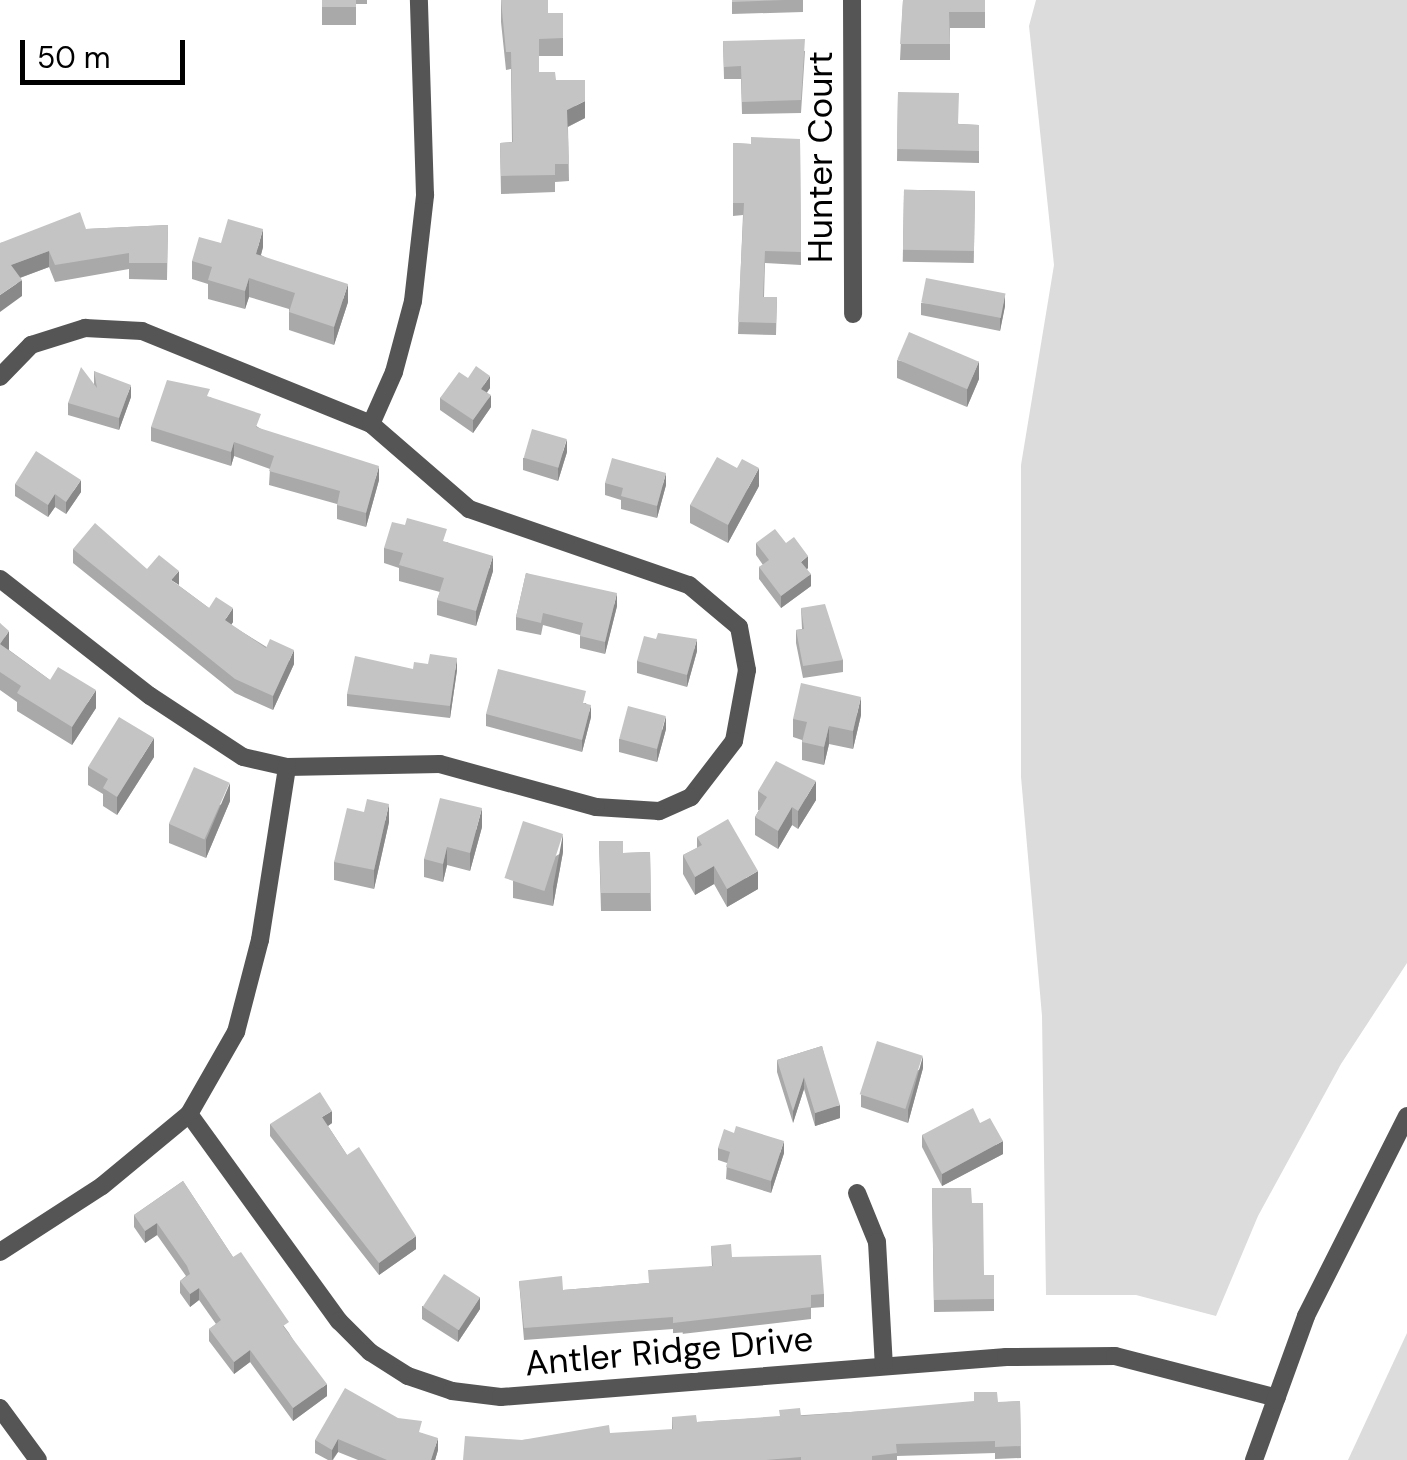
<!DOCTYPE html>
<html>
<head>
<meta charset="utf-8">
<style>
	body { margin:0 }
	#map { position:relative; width:1407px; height:1460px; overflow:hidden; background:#fff; font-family:"DM Sans",sans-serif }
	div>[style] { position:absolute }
	.green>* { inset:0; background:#dcdcdc }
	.street>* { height:18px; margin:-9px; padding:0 9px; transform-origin:9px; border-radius:9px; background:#555 }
	.wall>* { inset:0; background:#a9a9a9; transform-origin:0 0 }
	.shaded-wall>* { inset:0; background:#898989 }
	.building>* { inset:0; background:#c4c4c4; transform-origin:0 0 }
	span { translate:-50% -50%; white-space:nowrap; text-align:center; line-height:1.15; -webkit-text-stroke:8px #fff; paint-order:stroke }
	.street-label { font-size:35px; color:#000 }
	.scale { position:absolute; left:20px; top:40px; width:165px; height:45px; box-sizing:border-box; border:5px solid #000; border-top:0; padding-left:12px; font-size:30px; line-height:35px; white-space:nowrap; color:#000; -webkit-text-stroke:8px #fff; paint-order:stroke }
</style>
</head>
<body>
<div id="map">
	<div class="green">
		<div style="clip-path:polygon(1036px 0,1407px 0,1407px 963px,1341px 1064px,1258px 1216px,1216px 1316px,1136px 1295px,1046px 1295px,1042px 1016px,1021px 777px,1021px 465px,1054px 265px,1029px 26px)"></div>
		<div style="clip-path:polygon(1407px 1333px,1407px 1460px,1348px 1460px)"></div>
	</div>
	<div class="street">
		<div style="left:852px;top:0;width:314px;rotate:89.8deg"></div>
		<div style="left:0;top:377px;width:45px;rotate:-45.9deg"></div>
		<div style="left:31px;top:345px;width:57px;rotate:-17.5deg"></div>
		<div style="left:85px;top:328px;width:57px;rotate:3deg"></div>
		<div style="left:142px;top:331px;width:247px;rotate:22.1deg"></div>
		<div style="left:371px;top:424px;width:130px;rotate:40.9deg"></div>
		<div style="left:469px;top:509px;width:233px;rotate:19.1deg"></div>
		<div style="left:689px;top:585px;width:65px;rotate:40deg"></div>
		<div style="left:739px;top:627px;width:44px;rotate:79.5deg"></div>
		<div style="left:747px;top:670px;width:72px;rotate:100.4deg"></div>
		<div style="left:734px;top:741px;width:71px;rotate:127.5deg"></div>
		<div style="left:691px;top:797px;width:35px;rotate:156deg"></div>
		<div style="left:659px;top:811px;width:63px;rotate:-176.4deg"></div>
		<div style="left:596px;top:807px;width:162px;rotate:-164.6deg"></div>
		<div style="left:440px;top:764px;width:153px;rotate:178.9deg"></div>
		<div style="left:287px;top:767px;width:45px;rotate:-167.2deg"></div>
		<div style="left:243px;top:757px;width:111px;rotate:-146.7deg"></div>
		<div style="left:150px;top:696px;width:190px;rotate:-142deg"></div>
		<div style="left:371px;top:424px;width:57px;rotate:-66.1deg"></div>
		<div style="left:394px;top:372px;width:73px;rotate:-75deg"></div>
		<div style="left:413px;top:301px;width:107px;rotate:-83.5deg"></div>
		<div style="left:425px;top:195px;width:195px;rotate:-91.8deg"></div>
		<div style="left:189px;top:1114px;width:256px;rotate:54.1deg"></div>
		<div style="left:339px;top:1321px;width:44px;rotate:45deg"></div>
		<div style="left:370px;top:1352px;width:45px;rotate:32.3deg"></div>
		<div style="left:408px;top:1376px;width:46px;rotate:18.8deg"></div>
		<div style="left:452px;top:1391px;width:49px;rotate:7deg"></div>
		<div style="left:501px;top:1397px;width:507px;rotate:-4.53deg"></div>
		<div style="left:1006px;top:1357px;width:109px;rotate:-0.5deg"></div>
		<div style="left:1115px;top:1356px;width:167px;rotate:14.5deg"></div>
		<div style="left:857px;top:1193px;width:53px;rotate:67.8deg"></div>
		<div style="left:877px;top:1242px;width:124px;rotate:86.8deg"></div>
		<div style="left:0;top:1252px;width:121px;rotate:-32.9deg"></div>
		<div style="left:102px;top:1186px;width:113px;rotate:-39.6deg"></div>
		<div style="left:189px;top:1114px;width:95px;rotate:-60.2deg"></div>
		<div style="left:236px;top:1032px;width:95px;rotate:-75.4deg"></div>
		<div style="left:260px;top:940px;width:175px;rotate:-81.1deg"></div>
		<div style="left:0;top:1408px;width:64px;rotate:53.8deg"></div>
		<div style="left:1254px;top:1460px;width:153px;rotate:-70.1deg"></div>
		<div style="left:1306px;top:1316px;width:224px;rotate:-63.2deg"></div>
	</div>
	<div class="wall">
		<div style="clip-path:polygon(322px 0,367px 0,367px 4px,356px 4px,356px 25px,322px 25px)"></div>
		<div style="clip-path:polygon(501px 0,548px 13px,563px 13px,563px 56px,539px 56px,539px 72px,556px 80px,585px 118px,568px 127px,569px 181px,555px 182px,555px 192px,501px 194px,500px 143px,512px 142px,511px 69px,506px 70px,501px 22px)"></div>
		<div style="clip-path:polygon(732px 0,803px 0,803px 12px,732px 14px)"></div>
		<div style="clip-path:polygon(903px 0,985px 0,985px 28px,950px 28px,950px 60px,900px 60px)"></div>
		<div style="clip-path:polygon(723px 41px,805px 51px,801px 113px,742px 114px,741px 79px,724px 79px)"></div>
		<div style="clip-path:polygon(898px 92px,959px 124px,979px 125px,979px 163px,897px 161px)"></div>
		<div style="clip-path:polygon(800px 139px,801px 265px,765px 263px,764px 297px,777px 297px,776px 335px,738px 334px,743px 215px,733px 216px,733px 143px,751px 144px)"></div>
		<div style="left:975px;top:191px;width:72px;height:71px;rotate:91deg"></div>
		<div style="clip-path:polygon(168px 225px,167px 280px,129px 279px,129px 269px,55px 282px,49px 267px,20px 278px,22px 296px,0 243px,86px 229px)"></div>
		<div style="clip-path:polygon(263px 247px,261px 255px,348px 302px,334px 345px,289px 330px,289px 309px,249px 297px,245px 309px,208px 299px,208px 284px,192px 279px,192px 261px)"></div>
		<div style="clip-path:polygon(921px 303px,1005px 306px,1000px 331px,921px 315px)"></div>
		<div style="clip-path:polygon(897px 360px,979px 379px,967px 407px,897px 378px)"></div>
		<div style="clip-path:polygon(94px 371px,131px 397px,119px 430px,68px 415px,68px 403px,94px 384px)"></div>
		<div style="clip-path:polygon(468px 378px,490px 388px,487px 392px,491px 407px,473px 433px,440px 410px,440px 398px)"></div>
		<div style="clip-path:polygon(210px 397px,261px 429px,379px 480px,366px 527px,337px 519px,337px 504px,269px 485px,270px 469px,234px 456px,231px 466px,151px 441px,151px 427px)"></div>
		<div style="clip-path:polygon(567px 452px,558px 481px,523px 470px,523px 458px)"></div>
		<div style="clip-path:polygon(605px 483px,666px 485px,657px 518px,621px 509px,621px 500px,605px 495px)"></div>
		<div style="clip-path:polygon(15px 484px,81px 492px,66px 514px,55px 507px,48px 517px,15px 496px)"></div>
		<div style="clip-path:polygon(759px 486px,728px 543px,690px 523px,690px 505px)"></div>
		<div style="clip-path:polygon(447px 542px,493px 571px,476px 626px,437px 615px,437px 600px,440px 592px,399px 581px,399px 568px,384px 563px,384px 548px)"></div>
		<div style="clip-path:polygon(756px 543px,808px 568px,807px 569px,811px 586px,781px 608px,759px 579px,759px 567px,763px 565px,756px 555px)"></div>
		<div style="clip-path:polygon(73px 549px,147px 569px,178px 585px,209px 608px,233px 622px,231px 625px,294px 664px,273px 710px,235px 693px,73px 563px)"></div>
		<div style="clip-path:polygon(526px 573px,617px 606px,605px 654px,580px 648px,580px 635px,543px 625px,541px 635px,516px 630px,516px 617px)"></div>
		<div style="clip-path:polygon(801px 608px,843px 660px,843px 672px,803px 678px,796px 643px,796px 630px,802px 629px)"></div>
		<div style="clip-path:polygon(0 623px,9px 650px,50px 680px,96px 708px,72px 745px,17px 711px,17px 702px,0 690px)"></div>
		<div style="clip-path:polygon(656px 639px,697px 651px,687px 687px,637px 673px,637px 661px)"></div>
		<div style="clip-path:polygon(413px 669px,457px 670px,450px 718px,347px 706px,347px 694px)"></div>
		<div style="clip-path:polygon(586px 703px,591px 717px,582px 752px,486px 726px,486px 714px)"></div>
		<div style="clip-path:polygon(861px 715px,853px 749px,829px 744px,824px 765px,802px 760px,802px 740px,793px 737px,793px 719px)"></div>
		<div style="clip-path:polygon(666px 729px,657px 762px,619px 752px,619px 739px)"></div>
		<div style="clip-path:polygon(154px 757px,117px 815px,103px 806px,103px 794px,88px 785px,88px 767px)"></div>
		<div style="clip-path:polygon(758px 791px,816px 800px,798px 829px,792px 825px,778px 849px,755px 835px,755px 817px,759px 810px,758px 810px)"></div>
		<div style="clip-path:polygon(230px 801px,206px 858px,169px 843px,169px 824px)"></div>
		<div style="clip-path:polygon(364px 812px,389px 822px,374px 889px,334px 880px,334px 862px)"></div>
		<div style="clip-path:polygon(482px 827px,470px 871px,447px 865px,443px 882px,424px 877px,424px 859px)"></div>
		<div style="clip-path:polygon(697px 837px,758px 889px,727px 907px,714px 884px,695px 895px,683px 874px,683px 855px,697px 848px)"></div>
		<div style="clip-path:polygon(599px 841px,623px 853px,650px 852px,651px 911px,601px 911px)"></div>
		<div style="clip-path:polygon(563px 852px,553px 906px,513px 898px,513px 880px)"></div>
		<div style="clip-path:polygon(822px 1046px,840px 1118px,815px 1126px,804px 1089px,793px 1123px,777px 1072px,777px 1060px)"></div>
		<div style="clip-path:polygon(923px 1068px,908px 1123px,861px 1107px,861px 1095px)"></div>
		<div style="clip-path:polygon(332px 1123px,328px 1126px,347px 1155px,416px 1249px,379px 1275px,270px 1136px,270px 1124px)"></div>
		<div style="clip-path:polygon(980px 1123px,1003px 1154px,942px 1186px,922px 1147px,922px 1135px)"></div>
		<div style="clip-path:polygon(718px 1148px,784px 1153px,771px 1193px,726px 1179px,727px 1163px,718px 1160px)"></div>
		<div style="clip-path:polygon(183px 1181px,233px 1257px,289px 1333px,327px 1396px,293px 1421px,250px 1362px,234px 1374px,209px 1341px,209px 1329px,216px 1324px,199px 1300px,190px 1307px,180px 1293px,180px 1281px,186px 1276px,157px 1235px,145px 1243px,134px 1227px,134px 1215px)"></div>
		<div style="clip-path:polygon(932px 1188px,972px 1203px,984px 1275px,994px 1275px,994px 1311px,934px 1312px)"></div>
		<div style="clip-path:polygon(711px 1246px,732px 1257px,824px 1294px,824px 1307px,811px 1308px,811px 1319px,673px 1335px,673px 1329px,524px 1340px,519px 1281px,563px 1290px,649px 1283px,712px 1266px)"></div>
		<div style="clip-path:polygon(422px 1306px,480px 1309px,458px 1342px,422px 1319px)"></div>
		<div style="clip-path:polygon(1020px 1401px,1021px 1458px,995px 1459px,995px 1453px,897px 1456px,897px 1460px,463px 1460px,522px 1440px,672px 1430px,672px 1417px,697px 1422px)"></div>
		<div style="clip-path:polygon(422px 1433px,438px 1450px,435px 1460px,358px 1460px,338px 1452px,333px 1460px,328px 1460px,315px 1453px,315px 1440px)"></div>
	</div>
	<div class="shaded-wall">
		<div style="clip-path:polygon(585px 101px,585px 118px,567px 127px,567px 110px)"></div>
		<div style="clip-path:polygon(263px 229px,263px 247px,256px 272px,256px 254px)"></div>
		<div style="clip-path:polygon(49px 251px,49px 267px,11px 281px,11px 265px)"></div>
		<div style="clip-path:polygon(249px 278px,249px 297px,245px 309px,245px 291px)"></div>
		<div style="clip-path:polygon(22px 280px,22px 296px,0 312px,0 295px)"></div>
		<div style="clip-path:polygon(348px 284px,348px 302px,334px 345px,334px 327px)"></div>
		<div style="clip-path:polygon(1005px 294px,1005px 306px,1000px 331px,1000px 319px)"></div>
		<div style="clip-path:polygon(979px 361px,979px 379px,967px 407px,967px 389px)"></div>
		<div style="clip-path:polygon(490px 376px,490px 388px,481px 401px,481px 389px)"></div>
		<div style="clip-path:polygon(131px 385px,131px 397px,119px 430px,119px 418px)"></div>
		<div style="clip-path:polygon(491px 395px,491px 407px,473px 433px,473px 420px)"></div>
		<div style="clip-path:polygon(567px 439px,567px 452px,558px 481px,558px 468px)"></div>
		<div style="clip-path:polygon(234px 442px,234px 456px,231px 466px,231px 452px)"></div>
		<div style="clip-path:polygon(379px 466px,379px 480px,366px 527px,366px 513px)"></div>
		<div style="clip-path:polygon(759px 468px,759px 486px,728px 543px,728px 525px)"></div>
		<div style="clip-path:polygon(666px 473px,666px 485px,657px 518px,657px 506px)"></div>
		<div style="clip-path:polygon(81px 480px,81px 492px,66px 514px,66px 502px)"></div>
		<div style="clip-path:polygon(55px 494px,55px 507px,48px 517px,48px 505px)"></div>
		<div style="clip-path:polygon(493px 556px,493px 571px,476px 626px,476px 611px)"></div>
		<div style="clip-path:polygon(808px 556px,808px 568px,801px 574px,801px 562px)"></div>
		<div style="clip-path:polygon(179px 571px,179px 585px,171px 580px)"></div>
		<div style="clip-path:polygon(811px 574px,811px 586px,781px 608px,781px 596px)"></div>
		<div style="clip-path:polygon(617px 593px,617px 606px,605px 654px,605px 642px)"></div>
		<div style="clip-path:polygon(233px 608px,233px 622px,225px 634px,225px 620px)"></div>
		<div style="clip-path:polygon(9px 631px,9px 649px,0 662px,0 644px)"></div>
		<div style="clip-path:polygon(697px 639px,697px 651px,687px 687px,687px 675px)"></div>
		<div style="clip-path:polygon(294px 650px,294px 664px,273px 710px,273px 696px)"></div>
		<div style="clip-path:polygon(457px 658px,457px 670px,450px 718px,450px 706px)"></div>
		<div style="clip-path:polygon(96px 690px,96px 708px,72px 745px,72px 727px)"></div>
		<div style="clip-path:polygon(861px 697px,861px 715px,853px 749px,853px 731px)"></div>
		<div style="clip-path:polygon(591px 705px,591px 717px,582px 752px,582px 740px)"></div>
		<div style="clip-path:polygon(666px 716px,666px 729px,657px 762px,657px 750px)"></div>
		<div style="clip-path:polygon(829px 726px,829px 744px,824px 765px,824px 747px)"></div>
		<div style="clip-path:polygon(154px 738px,154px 757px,117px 815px,117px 797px)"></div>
		<div style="clip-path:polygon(816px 781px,816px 800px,798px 829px,798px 811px)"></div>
		<div style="clip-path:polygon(230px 783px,230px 801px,206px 858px,206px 840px)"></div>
		<div style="clip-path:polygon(389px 804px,389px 822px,374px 889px,374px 870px)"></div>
		<div style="clip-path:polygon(792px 807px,792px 825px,778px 849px,778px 831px)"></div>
		<div style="clip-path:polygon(482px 808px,482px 827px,470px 871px,470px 853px)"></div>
		<div style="clip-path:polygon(563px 834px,563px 852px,553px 906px,553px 887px)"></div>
		<div style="clip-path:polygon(447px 847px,447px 865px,443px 882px,443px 864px)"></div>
		<div style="clip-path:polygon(714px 866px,714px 884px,695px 895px,695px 877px)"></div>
		<div style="clip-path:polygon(758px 871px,758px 889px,727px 907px,727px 889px)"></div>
		<div style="clip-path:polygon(923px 1056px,923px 1068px,908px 1123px,908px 1110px)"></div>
		<div style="clip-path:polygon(804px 1077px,804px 1089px,793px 1123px,793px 1111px)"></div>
		<div style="clip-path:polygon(840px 1105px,840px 1118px,815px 1126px,815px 1113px)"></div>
		<div style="clip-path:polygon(332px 1111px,332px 1123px,322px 1130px,322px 1117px)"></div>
		<div style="clip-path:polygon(784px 1141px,784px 1153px,771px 1193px,771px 1181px)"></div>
		<div style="clip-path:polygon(1003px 1141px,1003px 1154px,942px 1186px,942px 1174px)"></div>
		<div style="clip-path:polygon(157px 1223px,157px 1235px,145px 1243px,145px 1231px)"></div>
		<div style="clip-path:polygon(416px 1236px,416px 1249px,379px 1275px,379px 1263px)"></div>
		<div style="clip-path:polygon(199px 1288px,199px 1300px,190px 1307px,190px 1294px)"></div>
		<div style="clip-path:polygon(480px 1297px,480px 1309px,458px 1342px,458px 1330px)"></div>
		<div style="clip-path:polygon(250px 1350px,250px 1362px,234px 1374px,234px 1362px)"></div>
		<div style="clip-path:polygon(327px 1384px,327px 1396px,293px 1421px,293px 1408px)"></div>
		<div style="clip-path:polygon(438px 1438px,438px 1450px,435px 1460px,431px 1460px)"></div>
		<div style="clip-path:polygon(338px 1439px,338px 1452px,332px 1460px,332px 1450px)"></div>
	</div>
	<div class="building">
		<div style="left:322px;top:0;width:34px;height:7px"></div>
		<div style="clip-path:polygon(501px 0,548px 0,548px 13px,563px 13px,563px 38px,539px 39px,539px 72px,555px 72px,556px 80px,585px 80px,585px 101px,567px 110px,569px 164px,555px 164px,555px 175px,501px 176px,500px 143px,513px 142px,511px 52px,506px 52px)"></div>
		<div style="clip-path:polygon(732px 0,784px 0,732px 2px)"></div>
		<div style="clip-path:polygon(903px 0,985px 0,985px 12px,949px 12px,950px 44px,900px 44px)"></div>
		<div style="clip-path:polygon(805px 39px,801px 100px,742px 102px,741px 66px,724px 67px,723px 41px)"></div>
		<div style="clip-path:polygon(898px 92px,959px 93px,958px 124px,979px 125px,979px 151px,897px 149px)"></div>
		<div style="clip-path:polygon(751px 137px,800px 139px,801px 252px,765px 251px,763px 297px,777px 297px,776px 323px,738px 322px,744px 203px,733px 203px,733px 143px,751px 144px)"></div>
		<div style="left:975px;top:191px;width:60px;height:71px;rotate:91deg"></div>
		<div style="clip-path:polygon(80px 212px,86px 229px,168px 225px,167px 263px,129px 263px,129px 253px,55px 265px,49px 251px,11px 265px,22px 280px,0 295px,0 243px)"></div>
		<div style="clip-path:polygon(228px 219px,263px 229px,256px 254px,348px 284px,334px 327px,289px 312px,295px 293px,249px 278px,245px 291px,208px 280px,212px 267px,192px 261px,199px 237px,221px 243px)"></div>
		<div style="left:926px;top:278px;width:81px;height:25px;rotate:11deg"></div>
		<div style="left:909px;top:332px;width:76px;height:30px;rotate:23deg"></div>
		<div style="clip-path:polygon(476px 366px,490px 376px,481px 389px,491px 395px,473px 420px,440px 398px,459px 372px,468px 378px)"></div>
		<div style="clip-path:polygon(81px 367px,97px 388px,94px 371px,131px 385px,119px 418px,68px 403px)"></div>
		<div style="clip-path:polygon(167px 380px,210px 389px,207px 396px,261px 414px,256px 427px,379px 466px,366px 513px,337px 505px,340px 491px,269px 471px,274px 456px,234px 442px,231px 452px,151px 427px)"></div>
		<div style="left:532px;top:429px;width:36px;height:30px;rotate:16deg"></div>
		<div style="clip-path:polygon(36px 451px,81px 480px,66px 502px,55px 494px,48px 505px,15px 484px)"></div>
		<div style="clip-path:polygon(717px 457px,737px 468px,742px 459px,759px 468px,728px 525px,690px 505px)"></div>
		<div style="clip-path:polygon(612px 458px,666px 473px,657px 506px,621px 496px,623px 488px,605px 483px)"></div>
		<div style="clip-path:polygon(407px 518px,447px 529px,443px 541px,493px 556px,476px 611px,437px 600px,444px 578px,399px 565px,403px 553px,384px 548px,392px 522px,405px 525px)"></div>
		<div style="clip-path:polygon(95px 523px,147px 569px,159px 555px,179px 571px,171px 580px,209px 608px,216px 597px,233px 608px,225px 620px,266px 648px,270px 639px,294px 650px,273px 696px,235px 679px,73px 549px)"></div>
		<div style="clip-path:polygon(775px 529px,786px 543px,794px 537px,808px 556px,801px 562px,811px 574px,781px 596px,759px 567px,769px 560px,756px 543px)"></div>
		<div style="clip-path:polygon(526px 573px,617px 593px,605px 642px,580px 636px,583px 623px,543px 613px,541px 623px,516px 617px)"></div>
		<div style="clip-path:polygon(825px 604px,843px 660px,803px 666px,796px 630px,804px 629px,801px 608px)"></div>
		<div style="clip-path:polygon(0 623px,9px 631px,0 644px,50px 680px,58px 667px,96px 690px,72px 727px,17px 693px,21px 686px,0 672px)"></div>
		<div style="clip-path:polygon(658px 633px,697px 639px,687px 675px,637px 661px,644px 636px,656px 639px)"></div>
		<div style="clip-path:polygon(430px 654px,457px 658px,450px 706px,347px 694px,355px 656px,413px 669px,414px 662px,428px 664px)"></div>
		<div style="clip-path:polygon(498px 669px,586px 691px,583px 703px,591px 705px,582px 740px,486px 714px)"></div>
		<div style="clip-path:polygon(801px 683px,861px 697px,853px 731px,829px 726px,824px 747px,802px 742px,807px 722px,793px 719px)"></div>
		<div style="left:628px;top:706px;width:39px;height:34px;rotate:15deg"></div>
		<div style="clip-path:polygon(119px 717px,154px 738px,117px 797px,103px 788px,108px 779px,88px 767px)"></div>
		<div style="clip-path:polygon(776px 761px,816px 781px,798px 811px,792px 807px,778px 831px,755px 817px,767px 797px,758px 791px)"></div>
		<div style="left:194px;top:767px;width:39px;height:62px;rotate:24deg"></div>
		<div style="clip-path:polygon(440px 798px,482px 808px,470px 853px,447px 847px,443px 864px,424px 859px)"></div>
		<div style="clip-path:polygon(367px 799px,389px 804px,374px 870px,334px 862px,347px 808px,364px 812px)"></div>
		<div style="clip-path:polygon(728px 819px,758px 871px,727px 889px,714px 866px,695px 877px,683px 855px,702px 845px,697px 837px)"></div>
		<div style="left:523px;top:821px;width:42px;height:60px;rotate:18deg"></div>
		<div style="clip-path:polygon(599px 841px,623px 841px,623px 853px,650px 852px,651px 893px,601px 893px)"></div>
		<div style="left:877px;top:1041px;width:48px;height:56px;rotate:18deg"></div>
		<div style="clip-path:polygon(822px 1046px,840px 1105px,815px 1113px,804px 1077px,793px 1111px,777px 1060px)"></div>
		<div style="clip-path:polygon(320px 1092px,332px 1111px,322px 1117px,347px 1155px,359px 1147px,416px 1236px,379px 1263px,270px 1124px)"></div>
		<div style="clip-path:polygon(973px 1108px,980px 1123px,990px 1118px,1003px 1141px,942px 1174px,922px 1135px)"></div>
		<div style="clip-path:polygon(736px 1126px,784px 1141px,771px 1181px,726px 1167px,730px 1152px,718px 1148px,724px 1129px,734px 1133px)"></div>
		<div style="clip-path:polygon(183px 1181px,233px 1257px,241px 1252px,289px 1322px,283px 1326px,327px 1384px,293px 1408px,250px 1350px,234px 1362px,209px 1329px,221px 1320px,199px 1288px,190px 1294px,180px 1281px,190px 1274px,187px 1266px,157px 1223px,145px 1231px,134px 1215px)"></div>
		<div style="clip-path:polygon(932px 1188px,971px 1188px,972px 1203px,983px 1203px,984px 1275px,994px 1275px,994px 1299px,934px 1300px)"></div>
		<div style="clip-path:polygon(731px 1244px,732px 1257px,821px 1255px,824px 1294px,811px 1295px,811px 1307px,673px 1323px,673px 1317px,524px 1328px,519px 1281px,562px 1276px,563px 1290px,649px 1283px,648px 1270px,713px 1266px,711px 1246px)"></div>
		<div style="left:444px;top:1274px;width:43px;height:39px;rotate:33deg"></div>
		<div style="clip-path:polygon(345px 1388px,398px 1418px,422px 1421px,419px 1432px,438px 1438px,431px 1460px,387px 1460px,338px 1439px,332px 1450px,315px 1440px)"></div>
		<div style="clip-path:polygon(974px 1392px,997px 1392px,998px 1402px,1020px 1401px,1021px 1446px,995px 1447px,995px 1441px,896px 1444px,897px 1453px,872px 1456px,872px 1460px,801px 1460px,801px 1457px,766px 1460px,463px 1460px,465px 1436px,522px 1440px,609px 1425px,610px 1433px,673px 1429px,672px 1417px,696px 1415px,697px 1422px,780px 1416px,779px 1410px,800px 1408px,801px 1416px,850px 1412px,974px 1401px)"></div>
	</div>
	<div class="street-label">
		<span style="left:820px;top:157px;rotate:-90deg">Hunter Court</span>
		<span style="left:669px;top:1351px;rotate:-5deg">Antler Ridge Drive</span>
	</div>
	<div class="scale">50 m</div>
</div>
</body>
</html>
